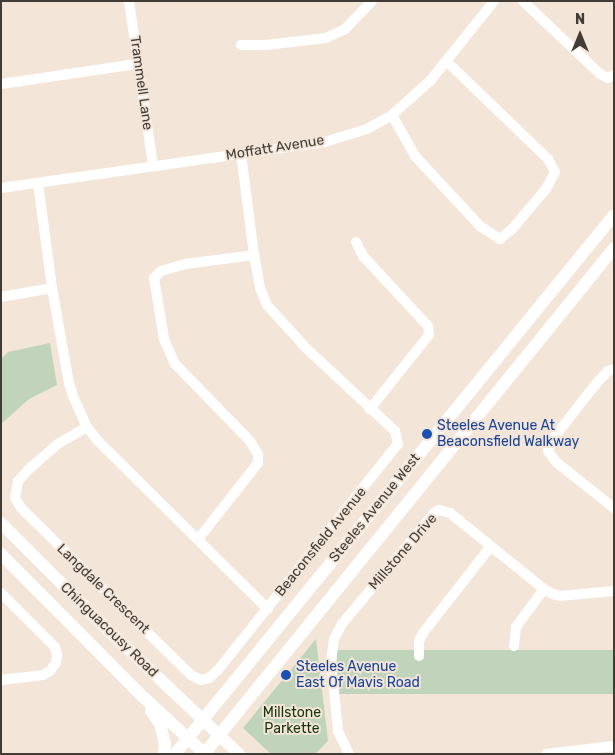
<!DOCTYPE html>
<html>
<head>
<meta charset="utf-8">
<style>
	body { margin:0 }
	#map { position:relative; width:615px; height:755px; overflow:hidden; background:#f3e5d7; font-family:Rubik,sans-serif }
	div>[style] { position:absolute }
	.green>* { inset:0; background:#c0d4bb; transform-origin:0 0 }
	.minor>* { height:10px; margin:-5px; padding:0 5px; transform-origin:5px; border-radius:5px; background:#fff }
	.major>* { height:12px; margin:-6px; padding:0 6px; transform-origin:6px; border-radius:6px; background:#fff }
	.dots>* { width:14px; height:14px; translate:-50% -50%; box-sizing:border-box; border:2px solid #f3e5d7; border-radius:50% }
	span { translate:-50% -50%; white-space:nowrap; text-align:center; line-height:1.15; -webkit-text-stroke:4px #f3e5d7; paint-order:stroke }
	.street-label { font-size:14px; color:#413c36 }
	.transit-label { font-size:14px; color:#164399 }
	.left { translate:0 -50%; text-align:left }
	.park-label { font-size:14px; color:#16340c }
	.frame { position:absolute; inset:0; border:2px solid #413c36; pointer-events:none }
	.north { position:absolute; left:555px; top:10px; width:50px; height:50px; -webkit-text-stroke:4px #f3e5d7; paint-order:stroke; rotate:0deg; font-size:14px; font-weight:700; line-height:20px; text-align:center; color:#413c36 }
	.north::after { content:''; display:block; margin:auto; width:18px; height:22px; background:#413c36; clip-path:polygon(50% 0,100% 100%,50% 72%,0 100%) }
</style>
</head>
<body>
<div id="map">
	<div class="green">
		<div style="clip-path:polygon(50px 343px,57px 385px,29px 399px,1px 424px,1px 359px,8px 352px)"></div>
		<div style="clip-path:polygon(316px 639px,328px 741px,315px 754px,271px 754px,243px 728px)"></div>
		<div style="left:614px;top:650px;width:44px;height:277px;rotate:90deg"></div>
	</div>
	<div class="minor">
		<div style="left:129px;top:1px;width:167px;rotate:81.7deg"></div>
		<div style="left:523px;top:1px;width:106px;rotate:43.5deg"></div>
		<div style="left:600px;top:74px;width:9px;rotate:27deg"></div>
		<div style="left:608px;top:78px;width:7px;rotate:-27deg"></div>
		<div style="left:241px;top:45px;width:25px"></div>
		<div style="left:266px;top:45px;width:60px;rotate:-6.7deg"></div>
		<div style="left:326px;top:38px;width:21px;rotate:-25deg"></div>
		<div style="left:345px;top:29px;width:39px;rotate:-46deg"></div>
		<div style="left:1px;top:84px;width:137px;rotate:-8.4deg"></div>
		<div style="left:392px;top:115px;width:47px;rotate:60.7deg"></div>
		<div style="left:415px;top:156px;width:96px;rotate:47.1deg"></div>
		<div style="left:480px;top:226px;width:24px;rotate:33deg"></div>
		<div style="left:500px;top:239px;width:17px;rotate:-40deg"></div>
		<div style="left:513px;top:228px;width:51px;rotate:-49.8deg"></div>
		<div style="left:546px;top:189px;width:19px;rotate:-62deg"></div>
		<div style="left:555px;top:172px;width:15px;rotate:-118deg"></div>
		<div style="left:548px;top:159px;width:141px;rotate:-136.1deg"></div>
		<div style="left:38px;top:183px;width:106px;rotate:82.4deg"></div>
		<div style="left:52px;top:288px;width:97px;rotate:79.9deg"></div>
		<div style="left:69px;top:383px;width:14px;rotate:73deg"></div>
		<div style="left:73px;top:396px;width:34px;rotate:66deg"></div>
		<div style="left:87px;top:427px;width:18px;rotate:52deg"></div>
		<div style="left:98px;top:441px;width:239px;rotate:44.7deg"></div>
		<div style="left:1px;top:188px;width:327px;rotate:-8.1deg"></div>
		<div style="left:325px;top:142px;width:44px;rotate:-17.2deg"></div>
		<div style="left:367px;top:129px;width:29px;rotate:-29deg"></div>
		<div style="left:392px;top:115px;width:51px;rotate:-41.8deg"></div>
		<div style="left:430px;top:81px;width:102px;rotate:-51.3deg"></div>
		<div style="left:356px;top:242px;width:16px;rotate:63deg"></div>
		<div style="left:363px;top:256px;width:96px;rotate:47.1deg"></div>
		<div style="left:428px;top:326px;width:9px;rotate:84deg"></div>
		<div style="left:429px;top:335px;width:95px;rotate:128.6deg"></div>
		<div style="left:1px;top:297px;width:52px;rotate:-10deg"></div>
		<div style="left:614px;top:369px;width:6px;rotate:162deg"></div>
		<div style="left:608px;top:371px;width:19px;rotate:133deg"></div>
		<div style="left:595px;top:385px;width:70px;rotate:128deg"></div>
		<div style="left:552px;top:440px;width:12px;rotate:110deg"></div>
		<div style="left:548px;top:451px;width:14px;rotate:54deg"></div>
		<div style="left:556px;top:462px;width:74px;rotate:38.4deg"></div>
		<div style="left:87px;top:427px;width:32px;rotate:150deg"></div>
		<div style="left:59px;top:443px;width:37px;rotate:139deg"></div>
		<div style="left:31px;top:467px;width:19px;rotate:133deg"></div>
		<div style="left:18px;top:481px;width:17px;rotate:100deg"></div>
		<div style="left:15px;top:498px;width:12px;rotate:59deg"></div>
		<div style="left:21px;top:508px;width:238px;rotate:44.5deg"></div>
		<div style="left:191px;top:675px;width:11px;rotate:27deg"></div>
		<div style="left:201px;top:680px;width:8px;rotate:-14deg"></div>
		<div style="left:209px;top:678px;width:12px;rotate:-42deg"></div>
		<div style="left:218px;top:670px;width:289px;rotate:-51.5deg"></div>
		<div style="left:398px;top:444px;width:13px;rotate:-103deg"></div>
		<div style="left:395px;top:431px;width:120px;rotate:-137deg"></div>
		<div style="left:307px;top:349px;width:59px;rotate:-132.3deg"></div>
		<div style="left:267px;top:305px;width:18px;rotate:-112deg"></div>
		<div style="left:260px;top:288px;width:34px;rotate:-100deg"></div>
		<div style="left:254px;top:255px;width:102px;rotate:-97.3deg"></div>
		<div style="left:199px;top:538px;width:95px;rotate:-51.8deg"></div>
		<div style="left:258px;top:463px;width:9px;rotate:-90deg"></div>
		<div style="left:258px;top:454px;width:15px;rotate:-122deg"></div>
		<div style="left:250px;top:441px;width:107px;rotate:-134.2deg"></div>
		<div style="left:175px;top:364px;width:27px;rotate:-114deg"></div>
		<div style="left:164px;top:339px;width:62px;rotate:-99.3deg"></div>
		<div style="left:154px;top:278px;width:10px;rotate:-45deg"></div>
		<div style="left:161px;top:271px;width:25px;rotate:-16deg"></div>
		<div style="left:185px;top:264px;width:70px;rotate:-7.4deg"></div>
		<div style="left:1px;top:593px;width:76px;rotate:45deg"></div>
		<div style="left:55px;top:647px;width:8px;rotate:76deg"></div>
		<div style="left:57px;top:655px;width:8px;rotate:97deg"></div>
		<div style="left:56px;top:663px;width:10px;rotate:127deg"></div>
		<div style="left:50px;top:671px;width:8px;rotate:150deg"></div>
		<div style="left:43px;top:675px;width:42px;rotate:173.2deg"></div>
		<div style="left:514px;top:646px;width:19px;rotate:-84deg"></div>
		<div style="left:516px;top:627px;width:47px;rotate:-53.6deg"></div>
		<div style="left:419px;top:656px;width:15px;rotate:-90deg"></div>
		<div style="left:419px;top:641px;width:9px;rotate:-63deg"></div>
		<div style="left:423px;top:633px;width:110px;rotate:-52deg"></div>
		<div style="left:349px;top:754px;width:25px;rotate:-116deg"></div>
		<div style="left:338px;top:731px;width:70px;rotate:-95.7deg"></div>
		<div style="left:331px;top:661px;width:22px;rotate:-82deg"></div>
		<div style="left:334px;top:639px;width:17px;rotate:-62deg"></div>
		<div style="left:342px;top:624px;width:144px;rotate:-50.3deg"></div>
		<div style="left:434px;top:513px;width:6px;rotate:-31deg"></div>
		<div style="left:439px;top:510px;width:11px;rotate:15deg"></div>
		<div style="left:450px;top:513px;width:121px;rotate:39deg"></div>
		<div style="left:544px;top:589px;width:10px;rotate:29deg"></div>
		<div style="left:553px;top:594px;width:7px;rotate:16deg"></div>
		<div style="left:560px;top:596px;width:54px;rotate:-5.3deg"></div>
		<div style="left:546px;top:754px;width:68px;rotate:-6.7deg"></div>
	</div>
	<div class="major">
		<div style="left:1px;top:523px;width:153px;rotate:45deg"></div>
		<div style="left:109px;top:631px;width:179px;rotate:43.4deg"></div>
		<div style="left:1px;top:554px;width:197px;rotate:45.2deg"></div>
		<div style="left:140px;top:694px;width:88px;rotate:42.7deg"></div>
		<div style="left:151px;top:711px;width:16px;rotate:55deg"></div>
		<div style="left:160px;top:724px;width:21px;rotate:76deg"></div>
		<div style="left:165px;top:744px;width:10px;rotate:96deg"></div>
		<div style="left:175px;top:754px;width:695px;rotate:-50.84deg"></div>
		<div style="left:204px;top:754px;width:651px;rotate:-50.98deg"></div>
	</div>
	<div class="dots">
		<div style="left:427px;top:434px;background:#1a4fb4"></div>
		<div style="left:286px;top:675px;background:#1a4fb4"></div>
	</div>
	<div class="street-label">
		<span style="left:141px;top:83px;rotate:82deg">Trammell Lane</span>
		<span style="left:275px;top:148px;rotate:-9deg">Moffatt Avenue</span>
		<span style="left:375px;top:508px;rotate:-51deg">Steeles Avenue West</span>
		<span style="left:321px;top:542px;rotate:-51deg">Beaconsfield Avenue</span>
		<span style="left:403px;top:552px;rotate:-49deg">Millstone Drive</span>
		<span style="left:103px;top:589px;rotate:44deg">Langdale Crescent</span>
		<span style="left:109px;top:630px;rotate:44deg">Chinguacousy Road</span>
	</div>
	<div class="transit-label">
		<span class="left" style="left:437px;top:434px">Steeles Avenue At<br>Beaconsfield Walkway</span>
		<span class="left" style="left:296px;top:675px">Steeles Avenue<br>East Of Mavis Road</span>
	</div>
	<div class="park-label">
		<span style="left:292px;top:721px">Millstone<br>Parkette</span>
	</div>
	<div class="frame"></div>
	<div class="north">N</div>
</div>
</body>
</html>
